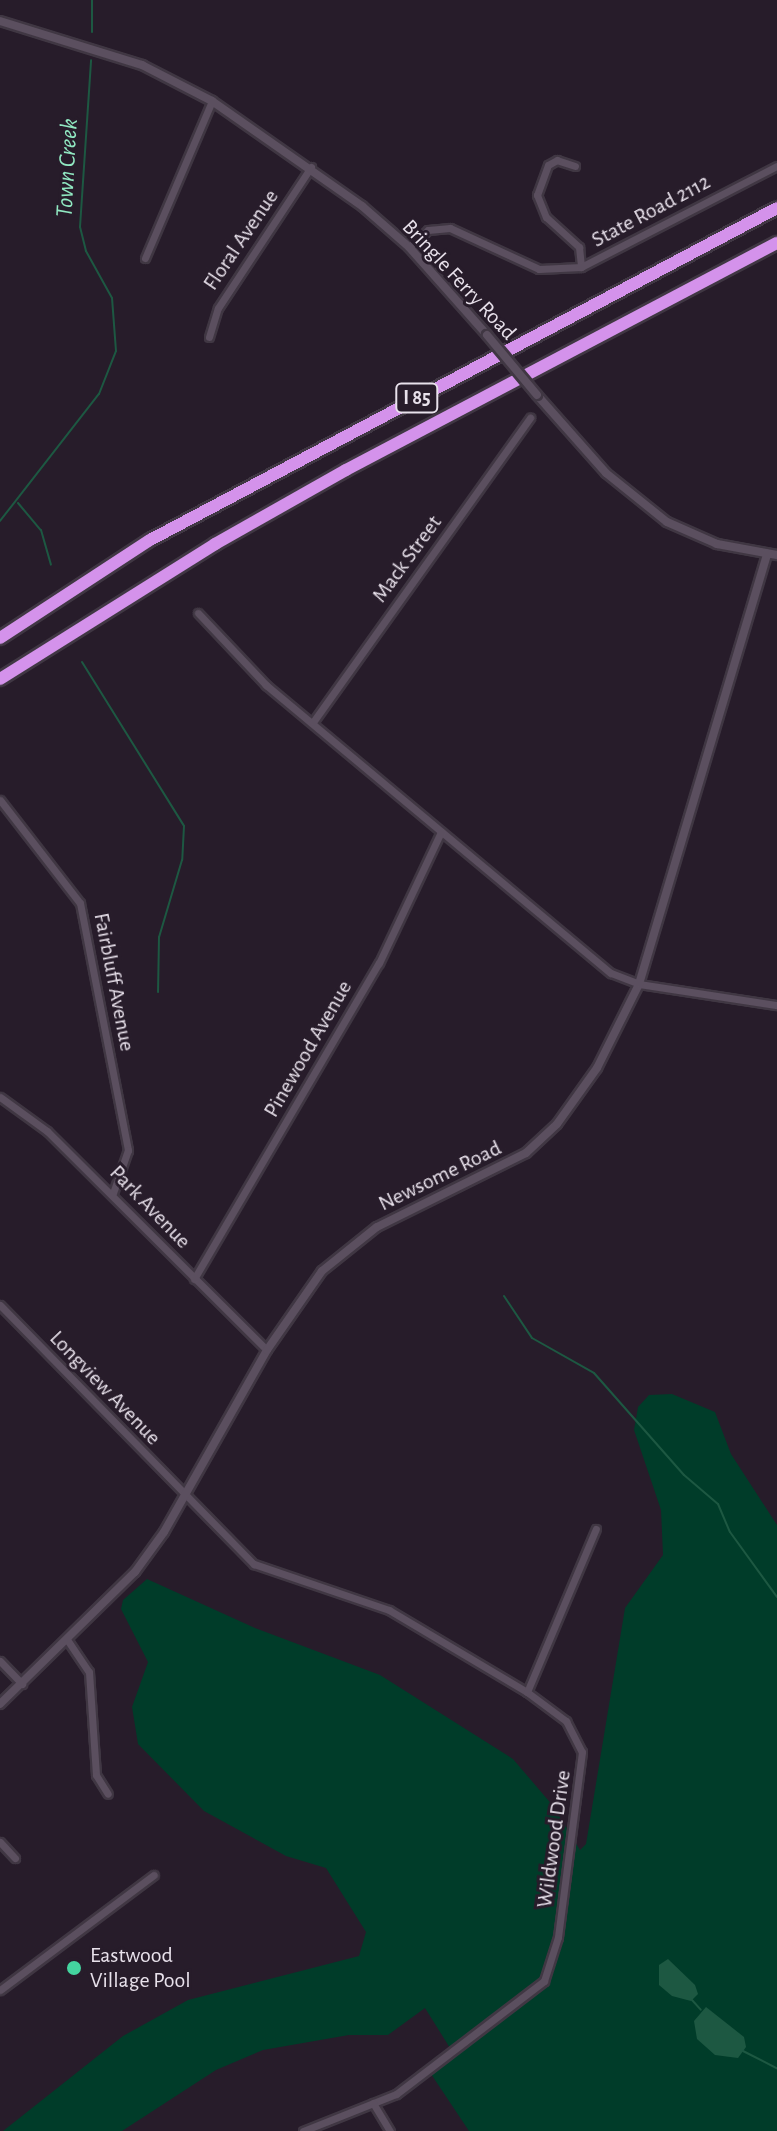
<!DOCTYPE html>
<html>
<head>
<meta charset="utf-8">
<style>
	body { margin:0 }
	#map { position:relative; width:777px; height:2131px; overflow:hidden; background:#271c2a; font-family:"Alegreya Sans",sans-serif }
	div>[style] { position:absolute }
	.green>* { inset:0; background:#003c29 }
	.water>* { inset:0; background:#1d5842 }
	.stream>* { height:2px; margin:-1px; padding:0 1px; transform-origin:1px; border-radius:1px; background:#1d5842 }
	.roads { filter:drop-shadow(2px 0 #403743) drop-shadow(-2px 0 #403743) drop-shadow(0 2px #403743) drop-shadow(0 -2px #403743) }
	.minor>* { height:7px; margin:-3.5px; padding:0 3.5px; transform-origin:3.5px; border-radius:3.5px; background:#5b4f5f }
	.tertiary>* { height:8px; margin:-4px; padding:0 4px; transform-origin:4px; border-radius:4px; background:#5b4f5f }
	.motorway>* { height:12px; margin:-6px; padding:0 6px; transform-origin:6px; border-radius:6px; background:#d492eb }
	.bridges { filter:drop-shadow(2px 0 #403743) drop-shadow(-2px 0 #403743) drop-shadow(0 2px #403743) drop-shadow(0 -2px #403743) }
	.tertiary-bridge>* { height:8px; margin:-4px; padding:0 4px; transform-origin:4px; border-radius:4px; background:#5b4f5f }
	.dots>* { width:22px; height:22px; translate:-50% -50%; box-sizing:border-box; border:4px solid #271c2a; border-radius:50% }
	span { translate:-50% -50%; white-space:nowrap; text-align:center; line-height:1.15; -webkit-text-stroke:6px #271c2a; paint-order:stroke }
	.shield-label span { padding:2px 6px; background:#271c2a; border:2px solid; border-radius:6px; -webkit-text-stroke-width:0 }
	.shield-label { font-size:20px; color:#e8e1eb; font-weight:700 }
	.street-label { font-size:22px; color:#e8e1eb }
	.poi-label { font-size:22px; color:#e8e1eb }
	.left { translate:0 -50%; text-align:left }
	.water-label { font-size:24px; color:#91e9c2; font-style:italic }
</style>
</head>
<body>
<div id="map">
	<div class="green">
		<div style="clip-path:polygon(672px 1394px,715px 1412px,731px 1454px,777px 1525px,777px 2131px,469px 2131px,427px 2068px,450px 2048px,425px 2008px,388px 2035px,349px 2035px,263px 2050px,216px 2070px,122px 2131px,3px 2131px,123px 2036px,188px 2000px,359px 1956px,366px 1932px,326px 1868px,286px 1856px,204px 1811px,138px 1744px,132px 1707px,148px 1662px,121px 1609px,123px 1600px,147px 1579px,255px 1628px,380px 1675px,513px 1759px,554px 1807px,580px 1850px,586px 1844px,625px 1608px,663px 1555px,661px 1510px,634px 1430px,638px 1407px,649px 1395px)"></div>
	</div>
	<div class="water">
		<div style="clip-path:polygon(668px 1959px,695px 1985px,698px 1994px,691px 2001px,672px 1996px,659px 1985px,659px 1965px)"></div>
		<div style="clip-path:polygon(706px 2007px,744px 2037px,746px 2047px,738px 2058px,715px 2055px,697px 2039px,694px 2021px)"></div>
	</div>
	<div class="stream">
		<div style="left:92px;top:0;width:32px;rotate:90deg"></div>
		<div style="left:18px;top:503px;width:35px;rotate:50deg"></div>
		<div style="left:41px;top:530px;width:36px;rotate:74deg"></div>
		<div style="left:0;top:521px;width:161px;rotate:-52.1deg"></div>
		<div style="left:99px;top:394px;width:46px;rotate:-68.4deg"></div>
		<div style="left:116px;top:351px;width:53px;rotate:-94.3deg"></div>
		<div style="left:112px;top:298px;width:54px;rotate:-119deg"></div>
		<div style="left:86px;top:251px;width:25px;rotate:-104deg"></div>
		<div style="left:80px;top:227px;width:167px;rotate:-86.2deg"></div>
		<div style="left:82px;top:662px;width:193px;rotate:58.1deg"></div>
		<div style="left:184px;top:826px;width:34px;rotate:93deg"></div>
		<div style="left:182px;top:860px;width:80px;rotate:106.6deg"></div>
		<div style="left:159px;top:937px;width:55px;rotate:91deg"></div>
		<div style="left:504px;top:1296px;width:50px;rotate:56.3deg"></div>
		<div style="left:532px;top:1338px;width:71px;rotate:29.4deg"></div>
		<div style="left:594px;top:1373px;width:136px;rotate:48.6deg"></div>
		<div style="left:684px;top:1475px;width:45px;rotate:40.5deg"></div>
		<div style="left:718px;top:1504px;width:30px;rotate:67deg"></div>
		<div style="left:730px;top:1532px;width:80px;rotate:54.1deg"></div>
		<div style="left:692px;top:2000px;width:13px;rotate:48deg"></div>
		<div style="left:743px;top:2051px;width:38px;rotate:27deg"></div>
	</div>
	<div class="roads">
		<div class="minor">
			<div style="left:575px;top:166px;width:19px;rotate:-162deg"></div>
			<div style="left:557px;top:160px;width:10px;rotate:151deg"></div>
			<div style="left:548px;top:165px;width:32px;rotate:110deg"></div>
			<div style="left:537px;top:195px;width:24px;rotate:68deg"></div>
			<div style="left:546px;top:217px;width:45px;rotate:42.3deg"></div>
			<div style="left:579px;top:247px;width:20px;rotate:84deg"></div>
			<div style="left:409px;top:247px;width:25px;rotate:-42deg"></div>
			<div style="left:428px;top:230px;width:22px;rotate:-5deg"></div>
			<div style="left:450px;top:228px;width:98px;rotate:24.7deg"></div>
			<div style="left:539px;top:269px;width:42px;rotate:-2.7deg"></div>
			<div style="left:581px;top:267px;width:220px;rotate:-27.3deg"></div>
			<div style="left:145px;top:258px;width:171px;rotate:-66.9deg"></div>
			<div style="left:209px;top:337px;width:30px;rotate:-73deg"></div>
			<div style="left:218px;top:308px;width:169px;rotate:-56.6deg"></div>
			<div style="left:198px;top:613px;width:99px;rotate:46.6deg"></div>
			<div style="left:266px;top:685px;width:449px;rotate:39.9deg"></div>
			<div style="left:611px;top:973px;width:30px;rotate:21deg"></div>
			<div style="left:639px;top:984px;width:140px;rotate:8.7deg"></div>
			<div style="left:313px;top:722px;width:374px;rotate:-54.5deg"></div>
			<div style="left:0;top:800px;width:130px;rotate:52.2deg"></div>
			<div style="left:80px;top:903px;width:252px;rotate:79deg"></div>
			<div style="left:128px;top:1150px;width:46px;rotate:109.2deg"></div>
			<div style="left:0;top:1097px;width:58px;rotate:35.9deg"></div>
			<div style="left:47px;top:1131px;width:310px;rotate:44.9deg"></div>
			<div style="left:194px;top:1279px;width:366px;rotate:-59.7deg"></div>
			<div style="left:379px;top:963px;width:145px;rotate:-64.7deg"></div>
			<div style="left:0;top:1305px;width:363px;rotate:45.6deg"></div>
			<div style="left:254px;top:1564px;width:143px;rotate:18.8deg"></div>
			<div style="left:389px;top:1610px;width:161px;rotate:30.7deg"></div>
			<div style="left:527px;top:1692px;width:49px;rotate:36.6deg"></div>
			<div style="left:566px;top:1721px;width:35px;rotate:63deg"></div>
			<div style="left:582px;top:1752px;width:187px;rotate:97.4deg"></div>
			<div style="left:558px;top:1937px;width:46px;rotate:107.7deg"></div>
			<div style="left:544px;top:1981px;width:186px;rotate:142.6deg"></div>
			<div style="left:396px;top:2094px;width:100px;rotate:158.3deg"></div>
			<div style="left:68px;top:1641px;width:37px;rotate:56deg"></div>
			<div style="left:89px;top:1672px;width:103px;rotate:86.1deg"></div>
			<div style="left:96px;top:1775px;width:22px;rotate:58deg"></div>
			<div style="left:0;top:1661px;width:32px;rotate:46deg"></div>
			<div style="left:527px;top:1692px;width:177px;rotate:-67.1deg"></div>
			<div style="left:0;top:1842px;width:22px;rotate:47deg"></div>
			<div style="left:0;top:1990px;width:192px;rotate:-36.8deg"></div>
			<div style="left:373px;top:2103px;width:33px;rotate:59deg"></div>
		</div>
		<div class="tertiary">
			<div style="left:0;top:21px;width:149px;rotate:17.2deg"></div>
			<div style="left:142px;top:65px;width:79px;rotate:27.2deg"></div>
			<div style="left:212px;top:101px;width:183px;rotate:35deg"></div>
			<div style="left:362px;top:206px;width:62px;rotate:41.1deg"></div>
			<div style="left:409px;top:247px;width:118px;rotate:48.4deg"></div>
			<div style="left:537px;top:395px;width:104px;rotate:48.5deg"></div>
			<div style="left:606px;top:473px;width:78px;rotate:38.8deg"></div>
			<div style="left:667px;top:522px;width:55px;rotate:23.7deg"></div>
			<div style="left:717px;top:544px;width:61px;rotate:10.4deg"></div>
			<div style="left:0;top:1704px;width:189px;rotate:-44.4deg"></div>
			<div style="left:135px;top:1572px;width:49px;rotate:-54.1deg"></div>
			<div style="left:164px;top:1532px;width:209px;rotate:-60.5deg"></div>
			<div style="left:267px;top:1350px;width:96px;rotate:-55.2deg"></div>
			<div style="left:322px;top:1271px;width:70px;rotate:-38.7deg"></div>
			<div style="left:377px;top:1227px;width:166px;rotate:-26.4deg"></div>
			<div style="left:526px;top:1153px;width:42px;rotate:-43.1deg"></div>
			<div style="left:557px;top:1124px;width:69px;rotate:-54.5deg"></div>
			<div style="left:597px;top:1068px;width:94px;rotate:-63.4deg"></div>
			<div style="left:639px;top:984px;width:449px;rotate:-73.4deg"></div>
		</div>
		<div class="motorway">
			<div style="left:0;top:638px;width:179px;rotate:-33.2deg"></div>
			<div style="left:150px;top:540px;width:709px;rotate:-27.9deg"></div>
			<div style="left:0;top:679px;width:254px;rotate:-32.1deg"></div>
			<div style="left:215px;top:544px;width:150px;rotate:-29.5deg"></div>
			<div style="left:346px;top:470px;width:487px;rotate:-27.8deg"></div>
		</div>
	</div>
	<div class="bridges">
		<div class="tertiary-bridge">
			<div style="left:487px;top:335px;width:78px;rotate:50.2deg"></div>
		</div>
	</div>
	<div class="dots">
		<div style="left:74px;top:1968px;background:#44d49f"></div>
	</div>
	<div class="shield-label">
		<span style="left:417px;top:398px">I 85</span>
	</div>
	<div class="street-label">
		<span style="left:651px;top:211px;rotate:-28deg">State Road 2112</span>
		<span style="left:241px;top:240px;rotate:-56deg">Floral Avenue</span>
		<span style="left:459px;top:280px;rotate:47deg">Bringle Ferry Road</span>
		<span style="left:407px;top:559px;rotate:-54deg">Mack Street</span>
		<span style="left:114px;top:982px;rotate:79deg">Fairbluff Avenue</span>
		<span style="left:308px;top:1049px;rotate:-60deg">Pinewood Avenue</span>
		<span style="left:440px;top:1176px;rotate:-26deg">Newsome Road</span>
		<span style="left:150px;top:1207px;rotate:46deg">Park Avenue</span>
		<span style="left:105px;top:1388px;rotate:46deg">Longview Avenue</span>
		<span style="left:554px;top:1839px;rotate:-82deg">Wildwood Drive</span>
	</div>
	<div class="poi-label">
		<span class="left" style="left:90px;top:1968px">Eastwood<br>Village Pool</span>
	</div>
	<div class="water-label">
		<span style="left:68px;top:168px;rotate:-87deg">Town Creek</span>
	</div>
</div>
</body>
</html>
